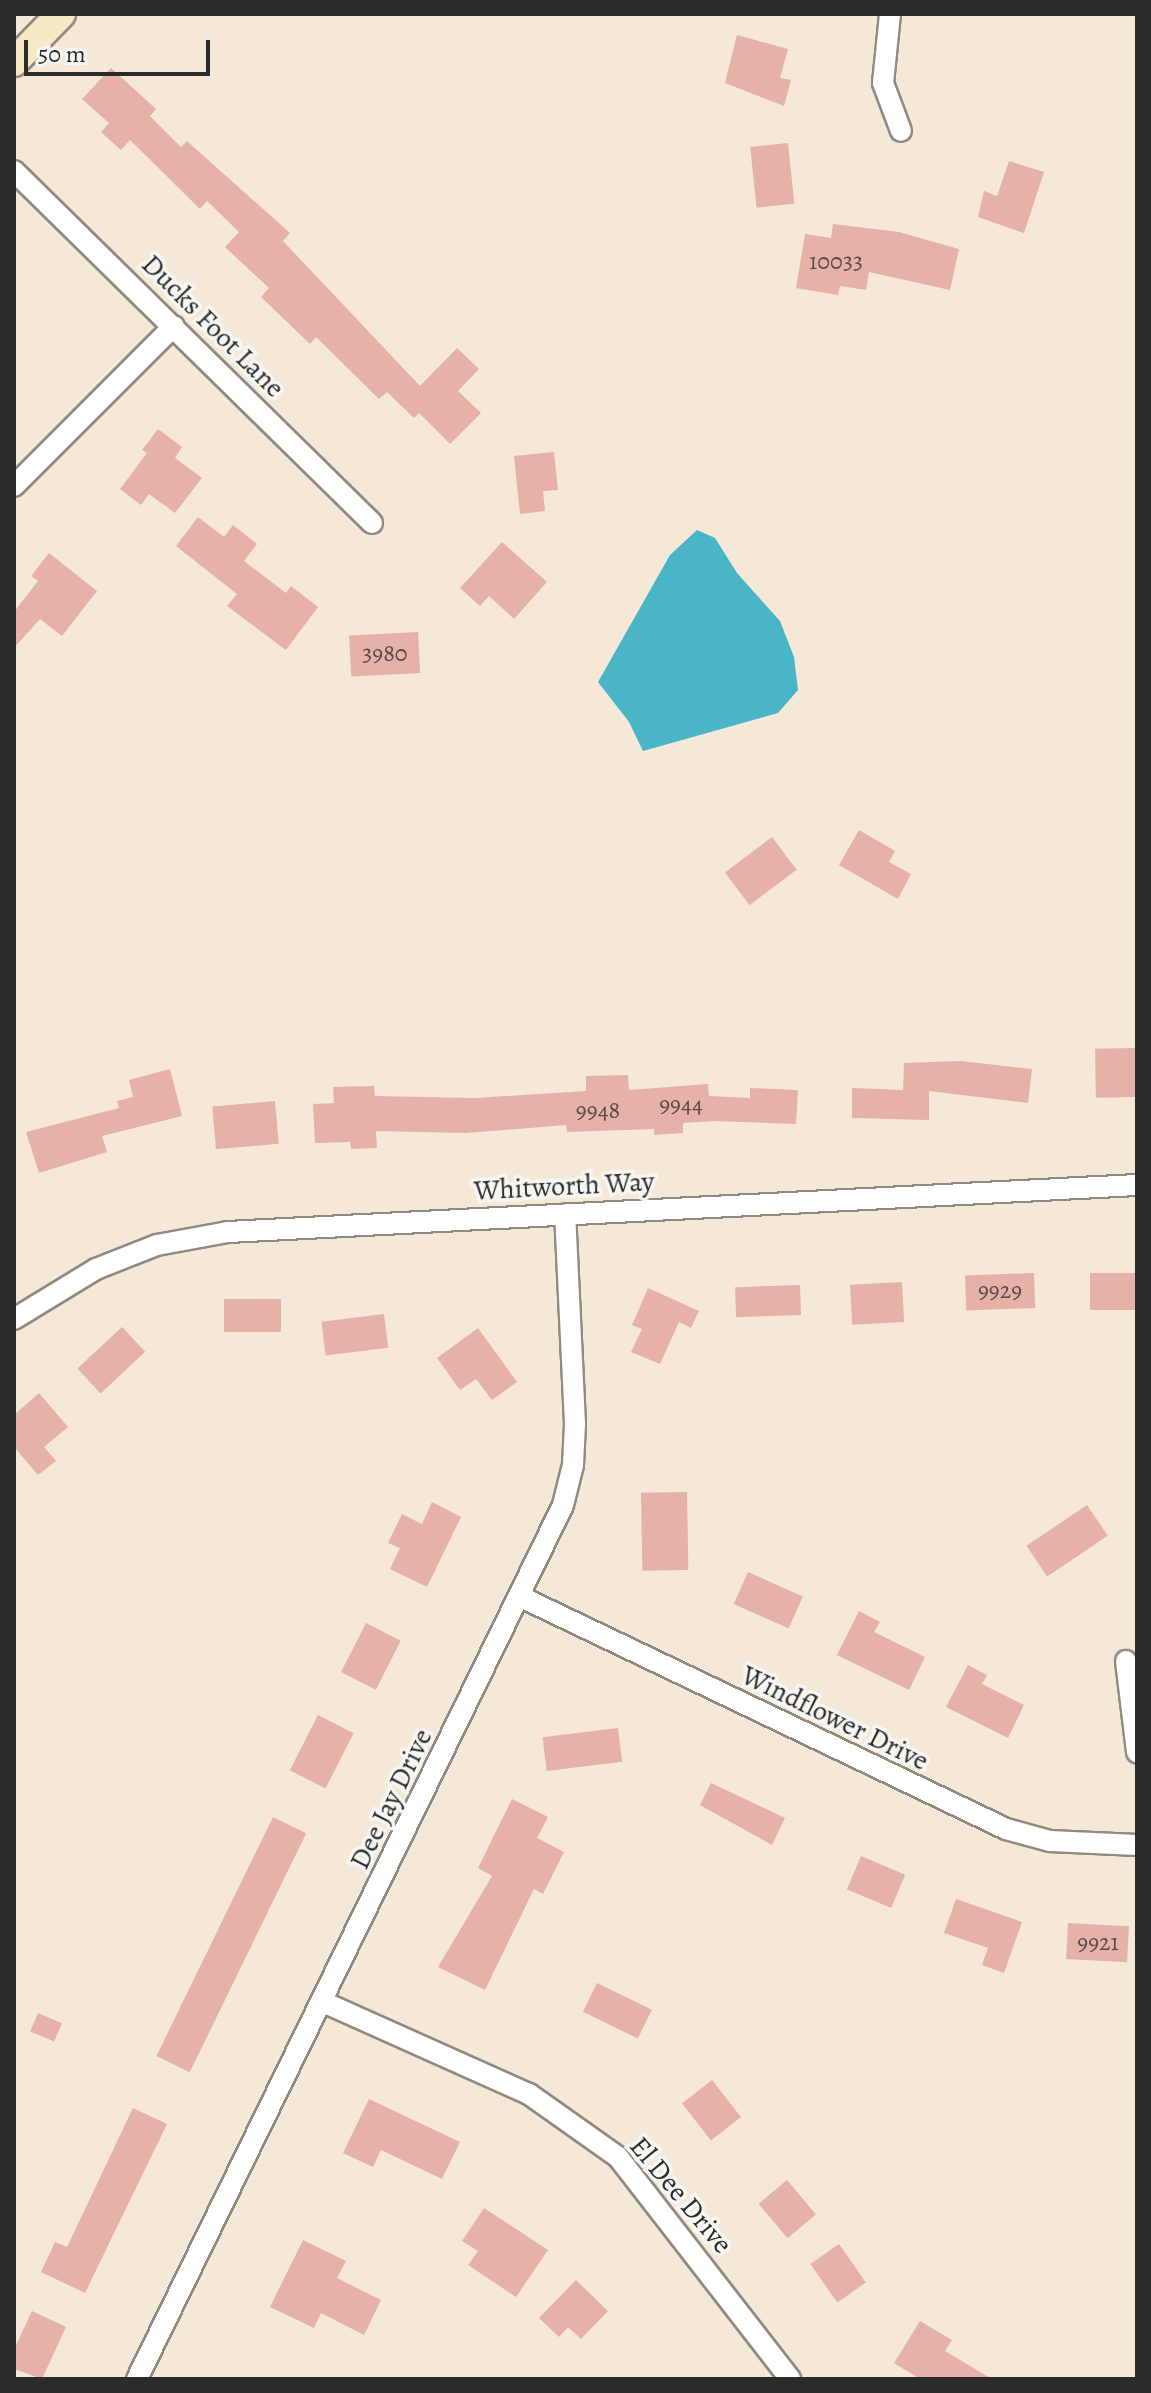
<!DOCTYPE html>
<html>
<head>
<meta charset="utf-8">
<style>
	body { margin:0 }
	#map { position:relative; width:1151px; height:2393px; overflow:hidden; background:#f5e8d7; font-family:Alegreya,serif }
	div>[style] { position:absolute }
	.water>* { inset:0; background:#4ab5c7 }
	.building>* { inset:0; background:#e6b1a6; transform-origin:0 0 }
	.roads { filter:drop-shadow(2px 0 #908a81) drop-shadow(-2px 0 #908a81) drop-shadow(0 2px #908a81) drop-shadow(0 -2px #908a81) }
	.street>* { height:20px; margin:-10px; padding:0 10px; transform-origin:10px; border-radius:10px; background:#fff }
	.secondary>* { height:28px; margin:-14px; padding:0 14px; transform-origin:14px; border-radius:14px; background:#f6e9c3 }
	span { translate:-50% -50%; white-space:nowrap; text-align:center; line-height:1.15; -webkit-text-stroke:7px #f6f6f2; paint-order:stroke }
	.number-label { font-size:24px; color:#5a4c4a }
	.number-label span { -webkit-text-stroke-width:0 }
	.street-label { font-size:28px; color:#2b2b2b }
	.frame { position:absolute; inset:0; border:16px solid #2b2b2b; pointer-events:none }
	.scale { position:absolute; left:24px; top:40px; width:186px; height:36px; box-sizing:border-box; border:4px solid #2b2b2b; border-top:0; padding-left:10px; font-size:24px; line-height:28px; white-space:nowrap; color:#2b2b2b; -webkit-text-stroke:6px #f6f6f2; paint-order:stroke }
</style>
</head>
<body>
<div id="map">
	<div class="water">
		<div style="clip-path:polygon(697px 530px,715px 538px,737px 573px,780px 621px,794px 657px,798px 690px,778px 713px,643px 751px,629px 722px,598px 682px,670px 555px)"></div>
	</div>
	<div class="building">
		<div style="clip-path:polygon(737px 35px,788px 49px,780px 78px,791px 80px,784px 106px,725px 83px)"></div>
		<div style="clip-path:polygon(111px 68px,156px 109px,150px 116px,181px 147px,187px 141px,290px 233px,283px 241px,420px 386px,457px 348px,479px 369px,458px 391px,481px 413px,450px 444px,419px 413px,414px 418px,387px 392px,379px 399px,316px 337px,310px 344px,261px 297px,269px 288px,225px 247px,239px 232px,207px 201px,200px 209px,130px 140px,121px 150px,101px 132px,109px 123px,82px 99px)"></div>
		<div style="left:788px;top:143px;width:61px;height:38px;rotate:84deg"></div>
		<div style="clip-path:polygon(1009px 161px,1044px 172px,1024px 233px,978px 217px,984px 191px,997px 196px)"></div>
		<div style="clip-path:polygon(833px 224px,899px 232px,959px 249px,950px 290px,869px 272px,866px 290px,840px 286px,838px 295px,796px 288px,805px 234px,831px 238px)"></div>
		<div style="clip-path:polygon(158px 429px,182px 447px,175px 458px,202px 478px,175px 513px,149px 494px,141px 505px,120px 489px,147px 453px,142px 450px)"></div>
		<div style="clip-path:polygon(554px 452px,558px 490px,543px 491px,545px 511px,520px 514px,514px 456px)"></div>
		<div style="clip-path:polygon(198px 517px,224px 537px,233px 525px,257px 544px,244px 561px,286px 593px,291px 586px,318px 607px,286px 650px,227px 606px,237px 594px,176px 546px)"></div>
		<div style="clip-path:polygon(502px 542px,547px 582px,514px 619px,489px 596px,480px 606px,460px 588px)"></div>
		<div style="clip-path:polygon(49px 553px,97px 591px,62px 636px,40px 619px,14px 648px,14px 612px,38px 581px,31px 576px)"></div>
		<div style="left:418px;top:632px;width:41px;height:69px;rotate:87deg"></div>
		<div style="clip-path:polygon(859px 830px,895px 851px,889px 862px,911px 874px,898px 899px,839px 865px)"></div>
		<div style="left:772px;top:837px;width:41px;height:59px;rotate:53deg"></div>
		<div style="left:1136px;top:1048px;width:49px;height:41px;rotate:89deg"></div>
		<div style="clip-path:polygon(961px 1061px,1032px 1069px,1028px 1103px,929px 1091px,929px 1120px,852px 1118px,852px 1088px,903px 1090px,904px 1063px)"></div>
		<div style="clip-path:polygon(170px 1069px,182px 1116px,102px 1136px,107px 1152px,39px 1173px,26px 1132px,119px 1108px,117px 1101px,133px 1097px,129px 1080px)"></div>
		<div style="clip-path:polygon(628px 1075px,629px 1090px,708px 1084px,709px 1096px,750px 1098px,750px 1088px,798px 1090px,796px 1124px,714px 1121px,683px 1123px,683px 1133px,654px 1135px,654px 1129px,567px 1132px,566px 1125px,466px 1133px,376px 1131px,377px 1148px,351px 1149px,350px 1142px,315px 1143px,313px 1104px,334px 1103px,333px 1087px,374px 1086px,375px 1096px,475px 1098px,586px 1091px,586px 1076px)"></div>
		<div style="left:275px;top:1101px;width:43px;height:63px;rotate:85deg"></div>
		<div style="left:1034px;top:1273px;width:35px;height:69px;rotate:88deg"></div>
		<div style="left:1090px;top:1273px;width:47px;height:37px"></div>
		<div style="left:902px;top:1282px;width:40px;height:52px;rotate:87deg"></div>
		<div style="left:800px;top:1285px;width:30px;height:65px;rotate:88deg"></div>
		<div style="clip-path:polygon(648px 1288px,699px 1311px,691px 1328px,679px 1322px,660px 1364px,631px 1352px,642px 1329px,632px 1325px)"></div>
		<div style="left:224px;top:1299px;width:57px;height:33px"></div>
		<div style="left:384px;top:1314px;width:34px;height:63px;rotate:83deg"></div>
		<div style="left:122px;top:1327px;width:34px;height:61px;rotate:47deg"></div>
		<div style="clip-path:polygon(478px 1328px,517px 1382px,492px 1400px,476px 1379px,460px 1390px,437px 1358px)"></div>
		<div style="clip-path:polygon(39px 1393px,68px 1427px,44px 1447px,56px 1461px,38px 1475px,14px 1447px,14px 1415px)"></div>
		<div style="left:687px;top:1492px;width:78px;height:46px;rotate:89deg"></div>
		<div style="clip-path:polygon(432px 1502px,461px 1517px,427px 1587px,390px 1569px,400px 1548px,388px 1543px,402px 1514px,422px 1524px)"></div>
		<div style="left:1087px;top:1505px;width:37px;height:73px;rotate:56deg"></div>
		<div style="left:748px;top:1572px;width:60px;height:35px;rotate:24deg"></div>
		<div style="clip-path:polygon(859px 1611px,880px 1622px,874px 1632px,925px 1657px,909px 1690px,837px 1655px)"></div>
		<div style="left:366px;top:1623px;width:39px;height:55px;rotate:27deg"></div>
		<div style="clip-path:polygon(968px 1665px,987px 1675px,982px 1684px,1024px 1705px,1008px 1738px,946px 1707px)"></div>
		<div style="left:318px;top:1715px;width:40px;height:62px;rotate:27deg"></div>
		<div style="left:618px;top:1728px;width:34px;height:76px;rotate:83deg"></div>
		<div style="clip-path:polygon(711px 1783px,785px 1818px,772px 1845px,700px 1805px)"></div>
		<div style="clip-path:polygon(512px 1799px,548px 1817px,537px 1838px,564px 1852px,543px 1894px,534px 1889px,485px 1990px,438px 1967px,492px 1876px,478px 1868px)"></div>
		<div style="left:273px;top:1817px;width:37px;height:266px;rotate:26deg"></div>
		<div style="left:861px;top:1856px;width:48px;height:36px;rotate:23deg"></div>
		<div style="clip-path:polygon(956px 1899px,1022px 1922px,1004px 1973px,982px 1965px,988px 1948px,944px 1933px)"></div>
		<div style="left:1068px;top:1923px;width:61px;height:36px;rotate:3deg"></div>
		<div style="left:597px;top:1983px;width:61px;height:32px;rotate:26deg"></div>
		<div style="left:38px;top:2013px;width:26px;height:20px;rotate:23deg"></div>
		<div style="left:712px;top:2080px;width:47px;height:38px;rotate:52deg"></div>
		<div style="clip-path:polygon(369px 2099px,460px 2142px,442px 2179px,381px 2150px,373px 2167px,343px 2153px)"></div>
		<div style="clip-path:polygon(133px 2108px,167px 2124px,85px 2293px,41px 2272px,55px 2242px,67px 2247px)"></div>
		<div style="left:787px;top:2180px;width:45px;height:37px;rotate:50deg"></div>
		<div style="clip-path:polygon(484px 2208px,548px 2250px,516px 2297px,468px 2265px,478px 2251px,462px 2241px)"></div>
		<div style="clip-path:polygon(303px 2240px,346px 2261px,337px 2278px,381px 2300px,364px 2335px,321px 2313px,314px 2328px,270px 2307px)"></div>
		<div style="left:839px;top:2244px;width:47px;height:35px;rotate:55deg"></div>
		<div style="clip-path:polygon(576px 2280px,608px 2311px,581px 2339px,568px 2327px,559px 2337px,539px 2318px)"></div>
		<div style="clip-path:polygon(32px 2311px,66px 2327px,42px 2379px,14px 2369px,14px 2349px)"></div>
		<div style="clip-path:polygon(920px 2321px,952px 2340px,945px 2351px,992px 2379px,920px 2379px,894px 2363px)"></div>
	</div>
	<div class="roads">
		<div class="street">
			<div style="left:890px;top:14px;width:69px;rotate:95.8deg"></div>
			<div style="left:883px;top:83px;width:51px;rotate:69.4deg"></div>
			<div style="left:14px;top:171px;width:502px;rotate:44.52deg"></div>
			<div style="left:14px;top:486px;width:226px;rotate:-45deg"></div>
			<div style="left:14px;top:1319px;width:96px;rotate:-31.4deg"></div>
			<div style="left:96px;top:1269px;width:66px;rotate:-21.5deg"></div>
			<div style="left:157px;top:1245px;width:72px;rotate:-10.4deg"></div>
			<div style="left:228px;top:1232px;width:910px;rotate:-2.96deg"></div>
			<div style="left:521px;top:1597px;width:538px;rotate:25.56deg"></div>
			<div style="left:1006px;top:1829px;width:46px;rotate:15.3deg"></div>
			<div style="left:1050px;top:1841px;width:87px;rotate:2.6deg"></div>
			<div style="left:1126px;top:1661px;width:92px;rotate:83.1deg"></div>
			<div style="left:323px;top:2002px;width:226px;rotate:24.1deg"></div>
			<div style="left:529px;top:2094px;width:109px;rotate:35.3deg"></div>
			<div style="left:618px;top:2157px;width:281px;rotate:52.2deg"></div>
			<div style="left:137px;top:2379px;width:972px;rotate:-64.01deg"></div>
			<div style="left:563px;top:1505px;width:41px;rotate:-76deg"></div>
			<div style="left:573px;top:1465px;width:41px;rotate:-87.2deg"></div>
			<div style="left:575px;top:1424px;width:210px;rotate:-92.7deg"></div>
		</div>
		<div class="secondary">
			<div style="left:14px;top:62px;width:67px;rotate:-45.6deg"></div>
		</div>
	</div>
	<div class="number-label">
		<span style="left:836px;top:262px">10033</span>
		<span style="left:385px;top:654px">3980</span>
		<span style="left:681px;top:1105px">9944</span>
		<span style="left:598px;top:1111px">9948</span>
		<span style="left:1000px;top:1291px">9929</span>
		<span style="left:1098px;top:1943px">9921</span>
	</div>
	<div class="street-label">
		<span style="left:213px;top:326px;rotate:45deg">Ducks Foot Lane</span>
		<span style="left:564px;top:1186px;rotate:-3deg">Whitworth Way</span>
		<span style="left:835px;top:1718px;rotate:26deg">Windflower Drive</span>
		<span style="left:391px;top:1799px;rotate:-64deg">Dee Jay Drive</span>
		<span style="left:681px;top:2195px;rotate:50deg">El Dee Drive</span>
	</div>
	<div class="frame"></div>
	<div class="scale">50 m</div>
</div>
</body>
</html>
